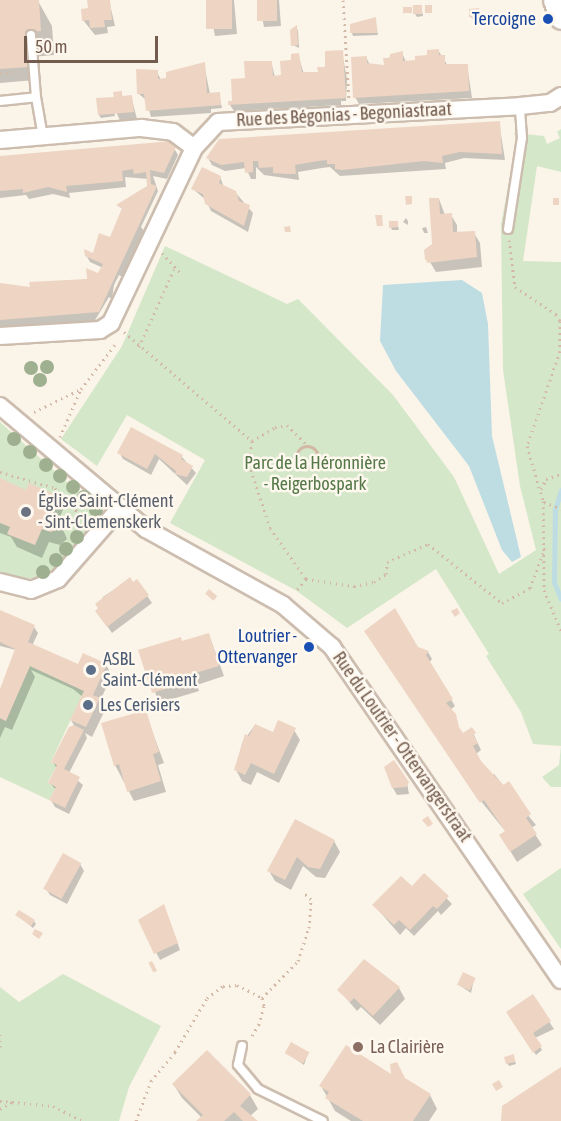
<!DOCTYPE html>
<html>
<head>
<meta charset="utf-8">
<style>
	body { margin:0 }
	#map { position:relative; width:561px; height:1121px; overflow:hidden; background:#fbf4e9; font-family:"Asap Condensed",sans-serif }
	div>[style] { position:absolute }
	.green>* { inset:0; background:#d4e7c8 }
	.water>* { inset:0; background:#bedde3 }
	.shadow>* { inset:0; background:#0003 }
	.stream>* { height:5px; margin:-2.5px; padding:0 2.5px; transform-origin:2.5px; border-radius:2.5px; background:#bedde3 }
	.building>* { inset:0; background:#eed5c3; transform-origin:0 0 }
	.path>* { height:3px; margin-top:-1.5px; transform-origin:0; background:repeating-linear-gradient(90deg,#d3b8a6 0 1.5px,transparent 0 6px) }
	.path>.ring { margin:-1.5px; padding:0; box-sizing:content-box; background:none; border:3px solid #d3b8a6; border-radius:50% }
	.roads { filter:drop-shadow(2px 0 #ccbdaf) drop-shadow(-2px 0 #ccbdaf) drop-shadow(0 2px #ccbdaf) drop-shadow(0 -2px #ccbdaf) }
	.service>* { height:8px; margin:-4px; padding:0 4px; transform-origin:4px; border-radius:4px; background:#fff }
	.minor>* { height:16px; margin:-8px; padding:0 8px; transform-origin:8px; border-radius:8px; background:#fff }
	.tertiary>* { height:21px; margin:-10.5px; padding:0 10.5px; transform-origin:10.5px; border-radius:10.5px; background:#fff }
	.trees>* { width:14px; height:14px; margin:-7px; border-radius:50%; background:#9fb090 }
	.dots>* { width:16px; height:16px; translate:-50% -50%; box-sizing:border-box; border:3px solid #fef8ef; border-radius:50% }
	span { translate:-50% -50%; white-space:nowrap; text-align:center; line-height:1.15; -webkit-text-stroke:5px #fef8ef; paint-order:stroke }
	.transit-label { font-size:18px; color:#164399 }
	.right { translate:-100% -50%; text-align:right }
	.street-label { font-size:18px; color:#735c4e }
	.park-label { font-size:18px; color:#547847 }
	.worship-label { font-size:18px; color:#5b616d }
	.left { translate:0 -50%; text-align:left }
	.service-label { font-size:18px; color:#4e5e75 }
	.education-label { font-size:18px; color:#785e54 }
	.scale { position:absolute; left:24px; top:36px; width:134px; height:27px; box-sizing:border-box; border:3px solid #735c4e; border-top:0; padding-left:8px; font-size:18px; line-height:21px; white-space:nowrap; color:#735c4e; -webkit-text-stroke:4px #fef8ef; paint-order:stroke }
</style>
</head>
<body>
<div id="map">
	<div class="green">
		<div style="clip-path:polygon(561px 129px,561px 172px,537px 166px,523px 261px,561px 262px,561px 787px,551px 787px,542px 777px,559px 765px,561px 746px,533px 744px,521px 712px,486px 656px,489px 654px,436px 569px,347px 628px,297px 591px,170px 523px,205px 460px,127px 415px,97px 466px,61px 439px,122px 346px,165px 246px,287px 304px,298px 299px,393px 395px,454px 477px,499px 574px,536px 550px,520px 486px,503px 370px,501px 224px,517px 140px,514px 133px,544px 136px,547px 144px,560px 138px,557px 132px)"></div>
		<div style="clip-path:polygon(0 422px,100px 512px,97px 522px,53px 571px,37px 578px,15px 578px,0 572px)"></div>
		<div style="clip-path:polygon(30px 666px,84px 691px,51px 762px,57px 765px,48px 782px,56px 787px,49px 800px,0 777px,0 718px,5px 721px)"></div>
		<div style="clip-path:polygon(561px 868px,561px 949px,523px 894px)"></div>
		<div style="clip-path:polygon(63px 974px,161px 1026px,129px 1087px,119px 1121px,0 1121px,0 987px,19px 1002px)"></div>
	</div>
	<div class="water">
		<div style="clip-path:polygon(462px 280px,482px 293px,488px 324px,492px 436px,521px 557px,512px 562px,502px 550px,469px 466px,396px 371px,380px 341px,383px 285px)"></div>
	</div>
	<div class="shadow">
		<div style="clip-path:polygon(0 0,38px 1px,52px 26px,54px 55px,32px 57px,35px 80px,0 83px)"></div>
		<div style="clip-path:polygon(109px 0,115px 26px,107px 27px,108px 33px,95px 35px,83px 20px,89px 9px)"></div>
		<div style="clip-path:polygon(208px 0,234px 0,237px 34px,215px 36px)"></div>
		<div style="clip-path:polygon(259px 0,279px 0,281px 26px,264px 27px)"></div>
		<div style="clip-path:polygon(421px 6px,423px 16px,417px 17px,415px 14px)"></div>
		<div style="clip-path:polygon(478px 10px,481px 19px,473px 20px,471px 17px)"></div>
		<div style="clip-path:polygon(375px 19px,378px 35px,353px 36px,352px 33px)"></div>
		<div style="clip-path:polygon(294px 27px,298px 30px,299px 48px,293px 45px)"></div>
		<div style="clip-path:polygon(438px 50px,448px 66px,467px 65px,472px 98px,359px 104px,355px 97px,366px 57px,370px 65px,385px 67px,385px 59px,402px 53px,406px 62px,417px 62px)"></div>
		<div style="clip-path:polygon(342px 52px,347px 79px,346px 101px,341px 101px,341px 105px,234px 111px,230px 105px,247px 79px,271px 62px,275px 77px,282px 77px,298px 55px,304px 74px,319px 73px)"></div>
		<div style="clip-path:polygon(204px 64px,210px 94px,219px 94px,222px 108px,211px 109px,211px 113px,151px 117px,146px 100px,139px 94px,157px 72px,161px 80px)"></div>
		<div style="clip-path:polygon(121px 93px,123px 97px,131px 96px,137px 119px,120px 120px,113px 106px,115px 116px,101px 118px,99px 115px,116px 104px)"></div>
		<div style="clip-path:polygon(499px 122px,505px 160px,464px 158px,445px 163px,446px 169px,340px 176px,330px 167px,322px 168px,298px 172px,299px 180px,264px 175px,256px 167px,256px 179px,251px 179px,246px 168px,225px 171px,212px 165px,208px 158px)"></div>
		<div style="clip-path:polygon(171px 143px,178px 155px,167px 179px,153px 176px,158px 191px,141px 227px,144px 231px,122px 277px,119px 275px,114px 285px,112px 299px,109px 297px,94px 322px,0 327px,0 285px,15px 289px,102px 277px,103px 268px,90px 262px,86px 255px,94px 255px,110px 239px,123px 209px,118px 206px,149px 186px,148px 179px,125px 177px,126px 187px,69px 193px,70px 198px,53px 194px,29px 199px,26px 195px,0 198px,0 158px)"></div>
		<div style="clip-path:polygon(220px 177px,224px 187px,235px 192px,253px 213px,248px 232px,211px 211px,206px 200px,193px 189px)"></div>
		<div style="clip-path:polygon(439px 199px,445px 215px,451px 215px,457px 225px,457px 233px,474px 233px,480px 243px,482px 267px,436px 272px,430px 262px)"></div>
		<div style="clip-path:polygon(406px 218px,408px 221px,408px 225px,403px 222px)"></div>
		<div style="clip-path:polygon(397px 222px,399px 230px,392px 230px,391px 228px)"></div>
		<div style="clip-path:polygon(426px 227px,428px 233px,424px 233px,422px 228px)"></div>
		<div style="clip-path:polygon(132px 429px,182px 457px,196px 473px,187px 485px,159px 459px,151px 475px,123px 459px,119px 452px)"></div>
		<div style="clip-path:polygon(0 480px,27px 491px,55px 496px,63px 509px,59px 520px,67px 539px,60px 545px,49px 542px,42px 558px,17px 547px,11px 537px,0 533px)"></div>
		<div style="clip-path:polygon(130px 579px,133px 584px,137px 581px,152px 603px,112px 633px,97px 611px,103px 597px)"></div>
		<div style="clip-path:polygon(0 612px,34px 627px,38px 633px,32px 646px,79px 666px,106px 665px,112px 675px,100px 701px,105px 710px,92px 737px,85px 733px,87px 738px,69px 773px,83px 785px,69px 814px,55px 807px,51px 800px,56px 790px,50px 783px,57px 769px,53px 762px,75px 727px,71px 720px,83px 697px,73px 689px,31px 670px,35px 677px,12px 730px,5px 727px,0 738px,0 693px,16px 650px,0 646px)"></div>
		<div style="clip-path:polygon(209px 635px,224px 676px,197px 685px,199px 691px,159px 703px,140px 651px)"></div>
		<div style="clip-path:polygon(417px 648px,428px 652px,432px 659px,429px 663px,455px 706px,449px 711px,463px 735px,471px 729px,481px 750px,476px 754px,491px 776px,494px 774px,536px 825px,531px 828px,542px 845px,517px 862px,507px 846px,506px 832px,476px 795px)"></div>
		<div style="clip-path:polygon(145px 712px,164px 763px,158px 765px,166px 792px,134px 801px,115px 765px)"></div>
		<div style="clip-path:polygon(255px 725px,274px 734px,294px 730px,300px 740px,279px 783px,257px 772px,251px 785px,242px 781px,236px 770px,242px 743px)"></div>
		<div style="clip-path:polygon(407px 783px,409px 794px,397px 795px,393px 788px)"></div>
		<div style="clip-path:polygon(295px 821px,334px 841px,340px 852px,325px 878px,316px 877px,303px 866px,291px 890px,275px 881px,269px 871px)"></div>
		<div style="clip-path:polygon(80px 864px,84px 871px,67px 904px,50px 895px,46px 889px)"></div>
		<div style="clip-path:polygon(424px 875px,452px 904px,441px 915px,438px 911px,414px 936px,406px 928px,400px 935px,374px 905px,412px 888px)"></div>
		<div style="clip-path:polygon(164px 906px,180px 950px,160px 960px,140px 921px)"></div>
		<div style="clip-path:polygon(17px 915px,34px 921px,36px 924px,33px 928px)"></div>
		<div style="clip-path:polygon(364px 961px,399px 988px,405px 999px,380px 1025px,361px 1007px,357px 1011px,339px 990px)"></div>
		<div style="clip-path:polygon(474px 979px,471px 993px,459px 985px)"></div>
		<div style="clip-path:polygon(532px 996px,554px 1029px,535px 1038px,542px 1050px,536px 1055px,512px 1020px)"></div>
		<div style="clip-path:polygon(207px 1052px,250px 1095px,258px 1109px,249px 1117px,253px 1121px,199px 1121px,202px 1118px,182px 1098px,174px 1085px)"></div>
		<div style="clip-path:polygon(308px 1053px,304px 1065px,288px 1054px)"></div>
		<div style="clip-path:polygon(513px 1056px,516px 1064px,509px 1066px,507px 1063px)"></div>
		<div style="clip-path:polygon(392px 1076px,405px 1080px,430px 1095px,437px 1109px,429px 1121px,351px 1121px,335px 1111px,321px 1086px)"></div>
	</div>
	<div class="stream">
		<div style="left:561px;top:490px;width:21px;rotate:107deg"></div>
		<div style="left:555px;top:510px;width:72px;rotate:90.8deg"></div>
		<div style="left:554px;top:582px;width:18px;rotate:68deg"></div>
	</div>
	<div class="building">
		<div style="clip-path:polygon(0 0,39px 0,41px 31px,25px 32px,28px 67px,0 69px)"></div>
		<div style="clip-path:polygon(87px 0,110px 0,112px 20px,104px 20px,105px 27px,90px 28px,89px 20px,82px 21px,81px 9px,88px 8px)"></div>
		<div style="left:206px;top:0;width:26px;height:29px"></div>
		<div style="left:257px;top:0;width:20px;height:21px"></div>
		<div style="left:413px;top:5px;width:9px;height:9px"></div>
		<div style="left:425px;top:5px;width:7px;height:8px"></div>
		<div style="left:403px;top:7px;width:9px;height:6px"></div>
		<div style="clip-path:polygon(479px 8px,480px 17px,469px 17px,469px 9px)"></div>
		<div style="clip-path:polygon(376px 17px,377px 33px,350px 33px,350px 24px)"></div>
		<div style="clip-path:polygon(297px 25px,298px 45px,291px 46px,290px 30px)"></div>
		<div style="clip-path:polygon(439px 49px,439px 55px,445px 55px,445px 64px,468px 64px,469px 91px,353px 98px,351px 57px,367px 56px,367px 63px,384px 65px,383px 58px,390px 58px,390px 54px,403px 51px,403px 61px,415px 60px,415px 56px,427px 55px,427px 50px)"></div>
		<div style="clip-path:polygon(343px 50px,346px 98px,228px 105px,228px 101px,232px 101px,231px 79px,245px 78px,244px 61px,272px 61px,273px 76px,281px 75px,280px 61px,291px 60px,291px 54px,299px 53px,302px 72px,318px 72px,317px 67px,325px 67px,325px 51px)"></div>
		<div style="clip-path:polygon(205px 62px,207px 93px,220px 92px,221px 105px,146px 111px,144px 94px,137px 94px,136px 69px,158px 70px,158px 79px,166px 78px,166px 72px)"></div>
		<div style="clip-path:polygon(122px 91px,122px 96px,132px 95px,134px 112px,98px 115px,96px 98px,114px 97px,113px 92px)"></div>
		<div style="clip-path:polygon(500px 121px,502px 154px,460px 152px,442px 156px,443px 163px,424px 161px,342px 170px,335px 169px,335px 164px,327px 164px,327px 160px,318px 161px,295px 165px,296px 174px,287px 174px,273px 173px,273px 167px,259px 168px,258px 161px,253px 161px,253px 172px,245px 173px,244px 162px,221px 165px,206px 158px,219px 139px)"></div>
		<div style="clip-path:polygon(172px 141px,176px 147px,164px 173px,150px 170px,151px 184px,157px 186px,99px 312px,0 320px,0 283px,30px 287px,29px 282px,87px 279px,86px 268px,98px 273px,103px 264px,85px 256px,84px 249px,93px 253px,99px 233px,110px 237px,122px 208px,116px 205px,147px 186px,146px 172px,134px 174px,133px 169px,122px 171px,123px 181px,66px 186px,67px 192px,48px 187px,23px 193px,23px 189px,0 191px,0 156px)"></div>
		<div style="clip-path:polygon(202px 167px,221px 176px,219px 183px,236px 191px,239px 201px,250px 205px,244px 226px,205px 204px,203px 194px,191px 189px)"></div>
		<div style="clip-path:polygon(405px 196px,412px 196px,412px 204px,406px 205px)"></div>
		<div style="clip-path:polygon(429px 198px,439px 198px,440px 214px,452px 213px,453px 232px,475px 231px,477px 257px,428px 263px,425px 259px,424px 250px,432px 244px)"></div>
		<div style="left:553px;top:198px;width:6px;height:7px"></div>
		<div style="clip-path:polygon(375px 215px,382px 215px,383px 226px,377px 226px)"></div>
		<div style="clip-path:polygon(389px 221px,398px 221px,398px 227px,389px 228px)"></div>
		<div style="clip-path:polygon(290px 226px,291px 232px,285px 232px,284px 227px)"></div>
		<div style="clip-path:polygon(131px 427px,183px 455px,181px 459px,193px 466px,187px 477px,175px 474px,176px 471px,155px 454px,147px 469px,117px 453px)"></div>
		<div style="clip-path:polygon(0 478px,26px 490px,29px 483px,56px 495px,50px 511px,59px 517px,59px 528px,51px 532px,42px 529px,35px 545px,7px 534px,10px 527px,0 523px)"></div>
		<div style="clip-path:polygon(130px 577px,133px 582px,137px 579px,149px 595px,107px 627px,95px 611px,98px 608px,95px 604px)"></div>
		<div style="left:209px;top:589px;width:11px;height:6px;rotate:41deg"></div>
		<div style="clip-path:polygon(395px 608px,418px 647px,429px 651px,426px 655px,453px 699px,446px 703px,456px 714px,459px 727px,463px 733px,472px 727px,476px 733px,473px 735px,478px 743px,473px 746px,481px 761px,503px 785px,509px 781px,531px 814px,526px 818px,537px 834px,510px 852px,499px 835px,505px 831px,484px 800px,480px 803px,364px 631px)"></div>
		<div style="clip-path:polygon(457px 608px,460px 613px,455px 617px,451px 611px)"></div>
		<div style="clip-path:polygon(0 610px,35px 625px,28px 642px,78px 664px,83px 653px,107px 664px,93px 695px,100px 698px,86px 727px,70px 720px,84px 691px,30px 666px,6px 721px,0 718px,0 689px,15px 649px,0 642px)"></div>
		<div style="clip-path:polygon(209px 633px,219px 666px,192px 674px,194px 680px,152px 693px,138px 650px,181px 637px,182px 641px)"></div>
		<div style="clip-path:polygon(146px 710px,159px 752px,153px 754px,161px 781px,127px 792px,119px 764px,114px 766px,101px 723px)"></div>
		<div style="clip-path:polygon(278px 720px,296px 728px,274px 774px,251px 763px,245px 775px,234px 770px,245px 734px,249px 736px,255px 724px,273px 732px)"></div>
		<div style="clip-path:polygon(74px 725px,84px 730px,64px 769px,80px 777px,65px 808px,49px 800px,56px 787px,48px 783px,57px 765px,51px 762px,69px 727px)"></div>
		<div style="clip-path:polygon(394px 760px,409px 782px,406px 787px,392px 788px,384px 767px)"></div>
		<div style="clip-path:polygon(428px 816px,433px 824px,428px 827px,422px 820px)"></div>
		<div style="clip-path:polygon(295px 819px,335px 840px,320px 869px,308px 867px,297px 857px,285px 880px,267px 871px)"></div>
		<div style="left:63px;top:853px;width:21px;height:41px;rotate:29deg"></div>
		<div style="clip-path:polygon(424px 873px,449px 896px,437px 909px,433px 906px,410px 930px,399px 920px,394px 925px,372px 905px,401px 876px,412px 886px)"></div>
		<div style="clip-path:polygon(164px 904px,178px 943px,154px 954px,138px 920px)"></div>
		<div style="clip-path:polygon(19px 910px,35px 920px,31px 926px,15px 915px)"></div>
		<div style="clip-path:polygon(35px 929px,43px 933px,39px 939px,32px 934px)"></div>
		<div style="clip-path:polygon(364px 959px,400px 987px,373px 1016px,354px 998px,350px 1002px,337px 990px)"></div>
		<div style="left:152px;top:961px;width:11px;height:4px;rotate:63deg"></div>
		<div style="left:463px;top:972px;width:14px;height:14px;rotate:25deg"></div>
		<div style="clip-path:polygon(533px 994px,551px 1021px,533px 1033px,542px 1046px,533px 1053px,506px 1012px)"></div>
		<div style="left:291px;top:1042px;width:21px;height:13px;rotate:29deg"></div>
		<div style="clip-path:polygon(346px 1045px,391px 1074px,390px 1064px,397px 1062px,405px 1078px,431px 1094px,413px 1121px,363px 1121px,325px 1098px,329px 1092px,319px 1086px)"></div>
		<div style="clip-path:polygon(207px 1050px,251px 1094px,240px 1106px,258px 1121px,243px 1121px,234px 1112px,224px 1121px,196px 1121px,203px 1115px,172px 1084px)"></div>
		<div style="clip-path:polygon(514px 1054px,515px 1062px,506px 1064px,504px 1057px)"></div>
		<div style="clip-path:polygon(561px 1067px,561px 1121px,501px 1121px,502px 1106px)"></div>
		<div style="left:499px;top:1080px;width:8px;height:8px;rotate:60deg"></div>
	</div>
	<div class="path">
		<div style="left:343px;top:0;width:100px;rotate:86.6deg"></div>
		<div style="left:0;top:73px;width:22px;rotate:-5deg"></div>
		<div style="left:509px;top:240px;width:47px;rotate:82.7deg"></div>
		<div style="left:515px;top:287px;width:49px;rotate:33.4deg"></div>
		<div style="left:556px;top:314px;width:8px;rotate:60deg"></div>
		<div style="left:560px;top:321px;width:30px;rotate:90deg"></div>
		<div style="left:560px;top:351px;width:101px;rotate:109.2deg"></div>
		<div style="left:527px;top:446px;width:57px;rotate:73.8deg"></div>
		<div style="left:543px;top:501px;width:89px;rotate:89.4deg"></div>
		<div style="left:544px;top:590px;width:44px;rotate:67.5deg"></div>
		<div style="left:162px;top:253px;width:26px;rotate:47deg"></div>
		<div style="left:124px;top:332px;width:168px;rotate:40.4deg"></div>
		<div style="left:252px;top:441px;width:23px;rotate:97deg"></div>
		<div style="left:249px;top:464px;width:67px;rotate:71.8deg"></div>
		<div style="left:270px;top:528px;width:62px;rotate:54.8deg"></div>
		<div style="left:306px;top:579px;width:17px;rotate:130deg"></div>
		<div style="left:139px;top:347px;width:85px;rotate:-65.8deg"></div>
		<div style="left:34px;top:412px;width:52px;rotate:-26.1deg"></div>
		<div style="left:81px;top:389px;width:59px;rotate:-52.5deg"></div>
		<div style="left:60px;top:437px;width:50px;rotate:-66.5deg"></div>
		<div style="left:252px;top:441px;width:27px;rotate:-31deg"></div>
		<div style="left:275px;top:427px;width:12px;rotate:-9deg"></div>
		<div style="left:287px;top:425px;width:28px;rotate:45deg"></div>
		<div class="ring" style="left:296px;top:446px;width:19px;height:19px"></div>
		<div style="left:0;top:472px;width:57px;rotate:16.2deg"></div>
		<div style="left:55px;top:488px;width:45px;rotate:46.8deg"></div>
		<div style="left:541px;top:489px;width:11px;rotate:-63deg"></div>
		<div style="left:546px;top:479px;width:16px;rotate:-18deg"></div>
		<div style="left:544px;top:502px;width:18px;rotate:22deg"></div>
		<div style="left:306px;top:579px;width:49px;rotate:8.3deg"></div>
		<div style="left:354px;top:586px;width:20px;rotate:-11deg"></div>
		<div style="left:374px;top:582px;width:14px;rotate:-34deg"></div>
		<div style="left:386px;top:574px;width:12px;rotate:-85deg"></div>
		<div style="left:387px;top:562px;width:45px;rotate:-23.7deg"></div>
		<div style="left:428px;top:544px;width:95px;rotate:38.6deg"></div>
		<div style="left:502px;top:603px;width:32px;rotate:-28deg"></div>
		<div style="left:530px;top:588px;width:43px;rotate:-69.4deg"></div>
		<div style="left:262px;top:998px;width:52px;rotate:-45.8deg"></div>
		<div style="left:298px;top:961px;width:35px;rotate:-72deg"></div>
		<div style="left:309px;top:928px;width:29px;rotate:-86deg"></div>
		<div style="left:311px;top:899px;width:9px;rotate:-139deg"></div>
		<div style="left:0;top:1034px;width:13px;rotate:90deg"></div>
		<div style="left:0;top:1101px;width:11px;rotate:5deg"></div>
		<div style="left:0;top:1109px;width:14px;rotate:-30deg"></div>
		<div style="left:12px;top:1102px;width:41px;rotate:5.6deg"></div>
		<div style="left:53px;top:1106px;width:33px;rotate:27deg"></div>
		<div style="left:136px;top:1121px;width:43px;rotate:-69.4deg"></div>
		<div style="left:151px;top:1081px;width:38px;rotate:-50deg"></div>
		<div style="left:175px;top:1052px;width:63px;rotate:-59.3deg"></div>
		<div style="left:207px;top:998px;width:20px;rotate:-37deg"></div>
		<div style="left:223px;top:986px;width:14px;rotate:-4deg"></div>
		<div style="left:237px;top:985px;width:28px;rotate:27deg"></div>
		<div style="left:262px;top:998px;width:8px;rotate:76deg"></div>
		<div style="left:264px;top:1006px;width:19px;rotate:106deg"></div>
		<div style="left:259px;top:1024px;width:17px;rotate:121deg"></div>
	</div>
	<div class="roads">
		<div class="service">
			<div style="left:31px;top:35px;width:62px;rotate:85.4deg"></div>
			<div style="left:0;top:101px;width:36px;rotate:-6deg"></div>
			<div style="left:36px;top:97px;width:41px;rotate:80.1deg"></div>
			<div style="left:508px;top:229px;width:92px;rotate:-81.3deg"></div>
			<div style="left:522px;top:138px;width:32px;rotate:-94deg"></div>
			<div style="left:242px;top:1046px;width:19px;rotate:102deg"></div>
			<div style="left:238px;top:1065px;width:31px;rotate:50deg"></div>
			<div style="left:258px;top:1089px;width:72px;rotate:26.2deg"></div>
		</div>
		<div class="minor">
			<div style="left:0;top:140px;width:142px;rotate:-4.9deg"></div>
			<div style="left:141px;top:128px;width:32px;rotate:7deg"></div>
			<div style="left:173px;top:132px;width:26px;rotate:37deg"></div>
			<div style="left:0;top:336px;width:100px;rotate:-3.4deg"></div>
			<div style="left:100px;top:330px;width:13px;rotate:-32deg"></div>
			<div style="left:111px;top:323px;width:194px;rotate:-64.6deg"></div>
			<div style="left:194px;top:148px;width:35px;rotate:-47deg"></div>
			<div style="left:218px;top:122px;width:302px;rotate:-3deg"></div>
			<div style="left:520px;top:106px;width:30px;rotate:-6deg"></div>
			<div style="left:550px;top:103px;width:13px;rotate:-32deg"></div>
			<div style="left:0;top:406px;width:191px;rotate:40.1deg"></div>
			<div style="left:146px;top:529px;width:157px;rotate:29deg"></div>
			<div style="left:283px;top:605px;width:65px;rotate:40.6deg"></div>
			<div style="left:332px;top:647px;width:404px;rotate:55.5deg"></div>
			<div style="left:0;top:582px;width:32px;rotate:14deg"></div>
			<div style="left:31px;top:590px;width:29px;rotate:-22deg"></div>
			<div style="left:58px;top:579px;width:94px;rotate:-48.9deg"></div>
		</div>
		<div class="tertiary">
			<div style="left:554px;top:0;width:19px;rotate:69deg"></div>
		</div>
	</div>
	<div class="trees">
		<div style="left:47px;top:367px"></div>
		<div style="left:31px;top:368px"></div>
		<div style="left:40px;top:380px"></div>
		<div style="left:14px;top:439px"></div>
		<div style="left:30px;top:452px"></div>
		<div style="left:46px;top:465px"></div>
		<div style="left:60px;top:476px"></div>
		<div style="left:73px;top:487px"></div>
		<div style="left:84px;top:497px"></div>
		<div style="left:96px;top:510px"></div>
		<div style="left:77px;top:537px"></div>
		<div style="left:66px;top:549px"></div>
		<div style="left:56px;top:560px"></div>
		<div style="left:43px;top:572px"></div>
	</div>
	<div class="dots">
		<div style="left:548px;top:19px;background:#1a4fb4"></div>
		<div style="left:26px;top:512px;background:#6b7280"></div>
		<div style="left:309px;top:647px;background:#1a4fb4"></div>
		<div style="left:91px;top:670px;background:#5c6f8a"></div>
		<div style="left:88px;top:705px;background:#5c6f8a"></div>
		<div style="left:358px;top:1047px;background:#8d6e63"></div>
	</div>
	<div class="transit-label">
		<span class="right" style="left:536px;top:19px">Tercoigne</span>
		<span class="right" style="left:297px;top:647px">Loutrier -<br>Ottervanger</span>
	</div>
	<div class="street-label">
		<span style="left:344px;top:115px;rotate:-3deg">Rue des Bégonias - Begoniastraat</span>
		<span style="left:402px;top:747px;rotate:55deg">Rue du Loutrier - Ottervangerstraat</span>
	</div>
	<div class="park-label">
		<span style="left:315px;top:474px">Parc de la Héronnière<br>- Reigerbospark</span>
	</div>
	<div class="worship-label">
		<span class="left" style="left:38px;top:512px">Église Saint-Clément<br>- Sint-Clemenskerk</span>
	</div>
	<div class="service-label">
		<span class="left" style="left:103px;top:670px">ASBL<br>Saint-Clément</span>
		<span class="left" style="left:100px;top:705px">Les Cerisiers</span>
	</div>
	<div class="education-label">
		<span class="left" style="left:370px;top:1047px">La Clairière</span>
	</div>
	<div class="scale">50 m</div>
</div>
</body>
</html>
